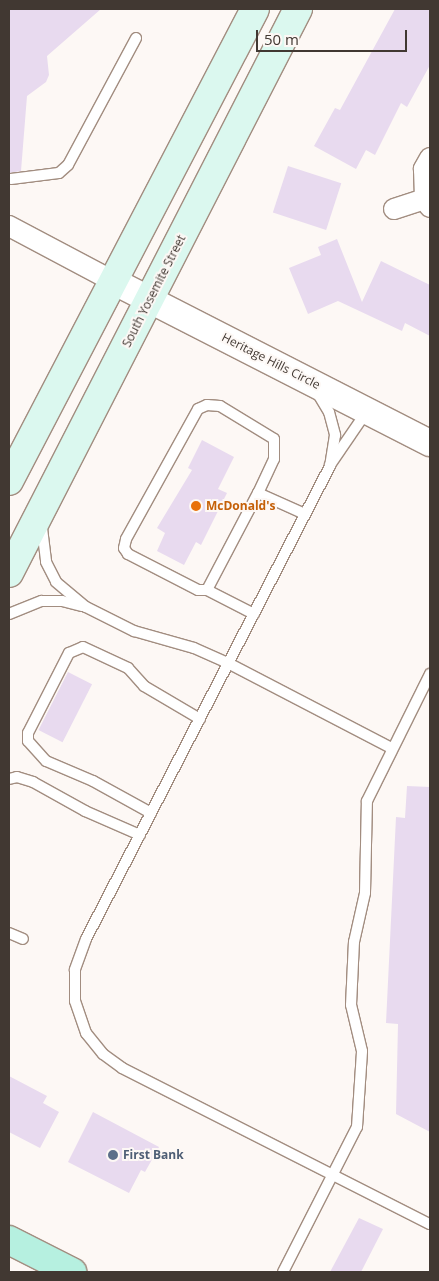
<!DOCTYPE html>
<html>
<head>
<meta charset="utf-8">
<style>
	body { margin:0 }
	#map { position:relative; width:439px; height:1281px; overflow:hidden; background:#fdf8f5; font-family:"Open Sans",sans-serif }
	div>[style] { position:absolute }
	.building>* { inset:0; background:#e8daef; transform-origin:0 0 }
	.roads { filter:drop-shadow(1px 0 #a28d80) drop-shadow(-1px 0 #a28d80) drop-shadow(0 1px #a28d80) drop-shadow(0 -1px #a28d80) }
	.service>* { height:10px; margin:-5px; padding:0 5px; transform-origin:5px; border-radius:5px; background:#fff }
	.minor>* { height:20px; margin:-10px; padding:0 10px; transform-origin:10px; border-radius:10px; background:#fff }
	.tertiary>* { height:26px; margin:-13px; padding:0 13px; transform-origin:13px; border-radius:13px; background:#fff }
	.secondary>* { height:28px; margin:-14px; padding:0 14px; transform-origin:14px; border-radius:14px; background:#dbf8ef }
	.primary>* { height:28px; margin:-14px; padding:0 14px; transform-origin:14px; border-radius:14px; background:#b6f0e0 }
	.dots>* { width:14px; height:14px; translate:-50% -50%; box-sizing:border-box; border:2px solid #fdf8f5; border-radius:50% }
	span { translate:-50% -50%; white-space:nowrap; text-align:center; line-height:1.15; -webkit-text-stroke:4px #fdf8f5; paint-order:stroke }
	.street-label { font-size:12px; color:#413832 }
	.food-label { font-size:12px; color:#c56008; font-weight:700 }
	.left { translate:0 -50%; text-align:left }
	.service-label { font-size:12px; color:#4e5e75; font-weight:700 }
	.frame { position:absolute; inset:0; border:10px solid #413832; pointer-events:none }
	.scale { position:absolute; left:256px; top:30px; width:151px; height:22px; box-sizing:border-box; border:2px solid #413832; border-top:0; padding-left:6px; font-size:15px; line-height:18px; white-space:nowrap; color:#413832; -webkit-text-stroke:4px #fdf8f5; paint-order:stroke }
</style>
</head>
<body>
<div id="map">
	<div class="building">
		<div style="clip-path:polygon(9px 9px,101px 9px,47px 56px,49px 75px,46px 82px,27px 96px,21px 171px,9px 173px)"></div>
		<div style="clip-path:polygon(395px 9px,430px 9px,430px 65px,407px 107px,401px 103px,375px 155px,366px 150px,356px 169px,314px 146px,335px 108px,340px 110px)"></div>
		<div style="left:288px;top:166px;width:56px;height:49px;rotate:18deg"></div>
		<div style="clip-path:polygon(337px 239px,362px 302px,381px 261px,430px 285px,430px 336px,405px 323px,402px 331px,338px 301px,308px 314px,289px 268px,321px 255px,318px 247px)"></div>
		<div style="clip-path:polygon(202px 440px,234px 457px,218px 489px,227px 493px,201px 545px,196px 542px,184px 565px,157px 551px,165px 533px,157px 528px,192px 470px,188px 468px)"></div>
		<div style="left:68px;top:672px;width:27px;height:65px;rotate:27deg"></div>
		<div style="clip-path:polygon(407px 786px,430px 787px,430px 1132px,396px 1114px,398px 1024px,386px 1023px,396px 817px,405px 818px)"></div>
		<div style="clip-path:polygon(9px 1076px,47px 1096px,43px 1103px,59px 1112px,40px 1148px,9px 1132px)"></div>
		<div style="clip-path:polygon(93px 1112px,159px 1147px,145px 1172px,141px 1170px,129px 1193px,68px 1162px)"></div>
		<div style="clip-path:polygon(359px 1218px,383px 1229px,361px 1272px,330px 1272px)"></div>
	</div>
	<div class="roads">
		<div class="service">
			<div style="left:11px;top:179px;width:48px;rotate:-7.1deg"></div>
			<div style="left:59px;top:173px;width:12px;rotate:-42deg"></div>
			<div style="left:68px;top:165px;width:144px;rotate:-61.8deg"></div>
			<div style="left:318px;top:394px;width:21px;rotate:59deg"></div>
			<div style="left:329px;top:412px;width:24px;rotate:75deg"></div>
			<div style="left:335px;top:435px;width:31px;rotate:99deg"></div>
			<div style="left:330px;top:466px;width:532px;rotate:117.29deg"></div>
			<div style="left:86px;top:939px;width:33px;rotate:110deg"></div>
			<div style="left:75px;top:970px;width:31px;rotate:90deg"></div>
			<div style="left:75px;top:1001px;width:34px;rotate:71deg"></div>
			<div style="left:86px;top:1033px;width:27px;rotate:51deg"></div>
			<div style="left:103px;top:1054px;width:24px;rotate:36deg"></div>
			<div style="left:122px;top:1068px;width:345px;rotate:26.9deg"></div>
			<div style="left:330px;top:465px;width:65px;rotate:-55.6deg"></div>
			<div style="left:42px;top:528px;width:34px;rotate:83deg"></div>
			<div style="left:46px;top:562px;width:22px;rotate:63deg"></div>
			<div style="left:56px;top:582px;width:39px;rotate:40deg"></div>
			<div style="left:86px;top:607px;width:54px;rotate:26.6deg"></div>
			<div style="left:134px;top:631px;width:62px;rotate:15.8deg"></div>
			<div style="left:194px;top:648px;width:37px;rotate:24deg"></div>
			<div style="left:228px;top:663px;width:184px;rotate:27.5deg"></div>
			<div style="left:207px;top:590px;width:9px;rotate:180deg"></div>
			<div style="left:198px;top:590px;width:79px;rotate:-152.8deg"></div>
			<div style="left:128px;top:554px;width:7px;rotate:-124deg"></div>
			<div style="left:124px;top:548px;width:9px;rotate:-77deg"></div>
			<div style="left:126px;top:539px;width:149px;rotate:-61deg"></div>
			<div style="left:198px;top:409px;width:10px;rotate:-24deg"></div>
			<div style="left:207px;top:405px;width:13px;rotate:4deg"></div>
			<div style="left:220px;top:406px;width:63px;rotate:31.4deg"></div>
			<div style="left:274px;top:439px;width:20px;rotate:90deg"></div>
			<div style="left:274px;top:459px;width:38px;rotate:115deg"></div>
			<div style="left:9px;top:614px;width:35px;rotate:-22deg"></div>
			<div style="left:42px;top:601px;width:20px"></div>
			<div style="left:62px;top:601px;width:21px;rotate:14deg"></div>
			<div style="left:254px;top:614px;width:53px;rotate:-152.9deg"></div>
			<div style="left:207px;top:590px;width:110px;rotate:-62.3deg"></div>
			<div style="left:258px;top:493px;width:51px;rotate:24.1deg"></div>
			<div style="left:9px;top:779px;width:8px;rotate:-14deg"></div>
			<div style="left:17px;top:777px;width:17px;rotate:17deg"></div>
			<div style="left:33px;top:782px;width:60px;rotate:29.1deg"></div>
			<div style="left:85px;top:811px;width:60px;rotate:23.6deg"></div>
			<div style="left:151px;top:813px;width:66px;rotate:-151.1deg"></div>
			<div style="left:93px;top:781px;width:51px;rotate:-156.9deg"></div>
			<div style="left:46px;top:761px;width:27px;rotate:-132deg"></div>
			<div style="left:28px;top:741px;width:8px;rotate:-90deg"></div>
			<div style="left:28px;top:733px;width:90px;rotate:-62.9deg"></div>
			<div style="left:69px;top:653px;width:15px;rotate:-23deg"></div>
			<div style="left:83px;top:647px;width:50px;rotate:25deg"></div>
			<div style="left:128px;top:668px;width:24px;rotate:48deg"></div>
			<div style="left:144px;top:686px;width:65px;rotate:30.5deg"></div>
			<div style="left:9px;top:933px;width:15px;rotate:23deg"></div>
			<div style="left:283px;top:1272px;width:163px;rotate:-63deg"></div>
			<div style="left:357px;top:1127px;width:76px;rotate:-86.2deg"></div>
			<div style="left:362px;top:1051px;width:47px;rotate:-103.4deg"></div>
			<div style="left:351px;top:1005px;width:63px;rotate:-87.3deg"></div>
			<div style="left:354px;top:942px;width:50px;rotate:-77.3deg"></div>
			<div style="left:365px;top:893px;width:92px;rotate:-88.8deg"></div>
			<div style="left:367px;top:801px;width:142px;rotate:-63.6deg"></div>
		</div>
		<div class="minor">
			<div style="left:430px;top:158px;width:13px;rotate:119deg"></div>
			<div style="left:424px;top:169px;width:30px;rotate:88deg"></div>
			<div style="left:425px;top:199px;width:9px;rotate:58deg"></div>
			<div style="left:394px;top:209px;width:33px;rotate:-18deg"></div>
			<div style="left:9px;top:226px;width:115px;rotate:27.9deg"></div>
		</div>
		<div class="tertiary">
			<div style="left:111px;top:280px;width:358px;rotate:27.1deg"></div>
		</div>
		<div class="secondary">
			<div style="left:9px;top:481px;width:532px;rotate:-62.47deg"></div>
			<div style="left:9px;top:573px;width:634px;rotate:-62.87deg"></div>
		</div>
		<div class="primary">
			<div style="left:9px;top:1240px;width:71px;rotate:26.9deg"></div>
		</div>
	</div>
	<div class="dots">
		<div style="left:196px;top:506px;background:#e8710a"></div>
		<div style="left:113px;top:1155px;background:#5c6f8a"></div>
	</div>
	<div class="street-label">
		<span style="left:154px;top:291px;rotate:-63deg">South Yosemite Street</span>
		<span style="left:271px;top:361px;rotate:27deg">Heritage Hills Circle</span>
	</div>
	<div class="food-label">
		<span class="left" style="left:206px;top:506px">McDonald's</span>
	</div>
	<div class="service-label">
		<span class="left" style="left:123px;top:1155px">First Bank</span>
	</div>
	<div class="frame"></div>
	<div class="scale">50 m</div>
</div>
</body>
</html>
